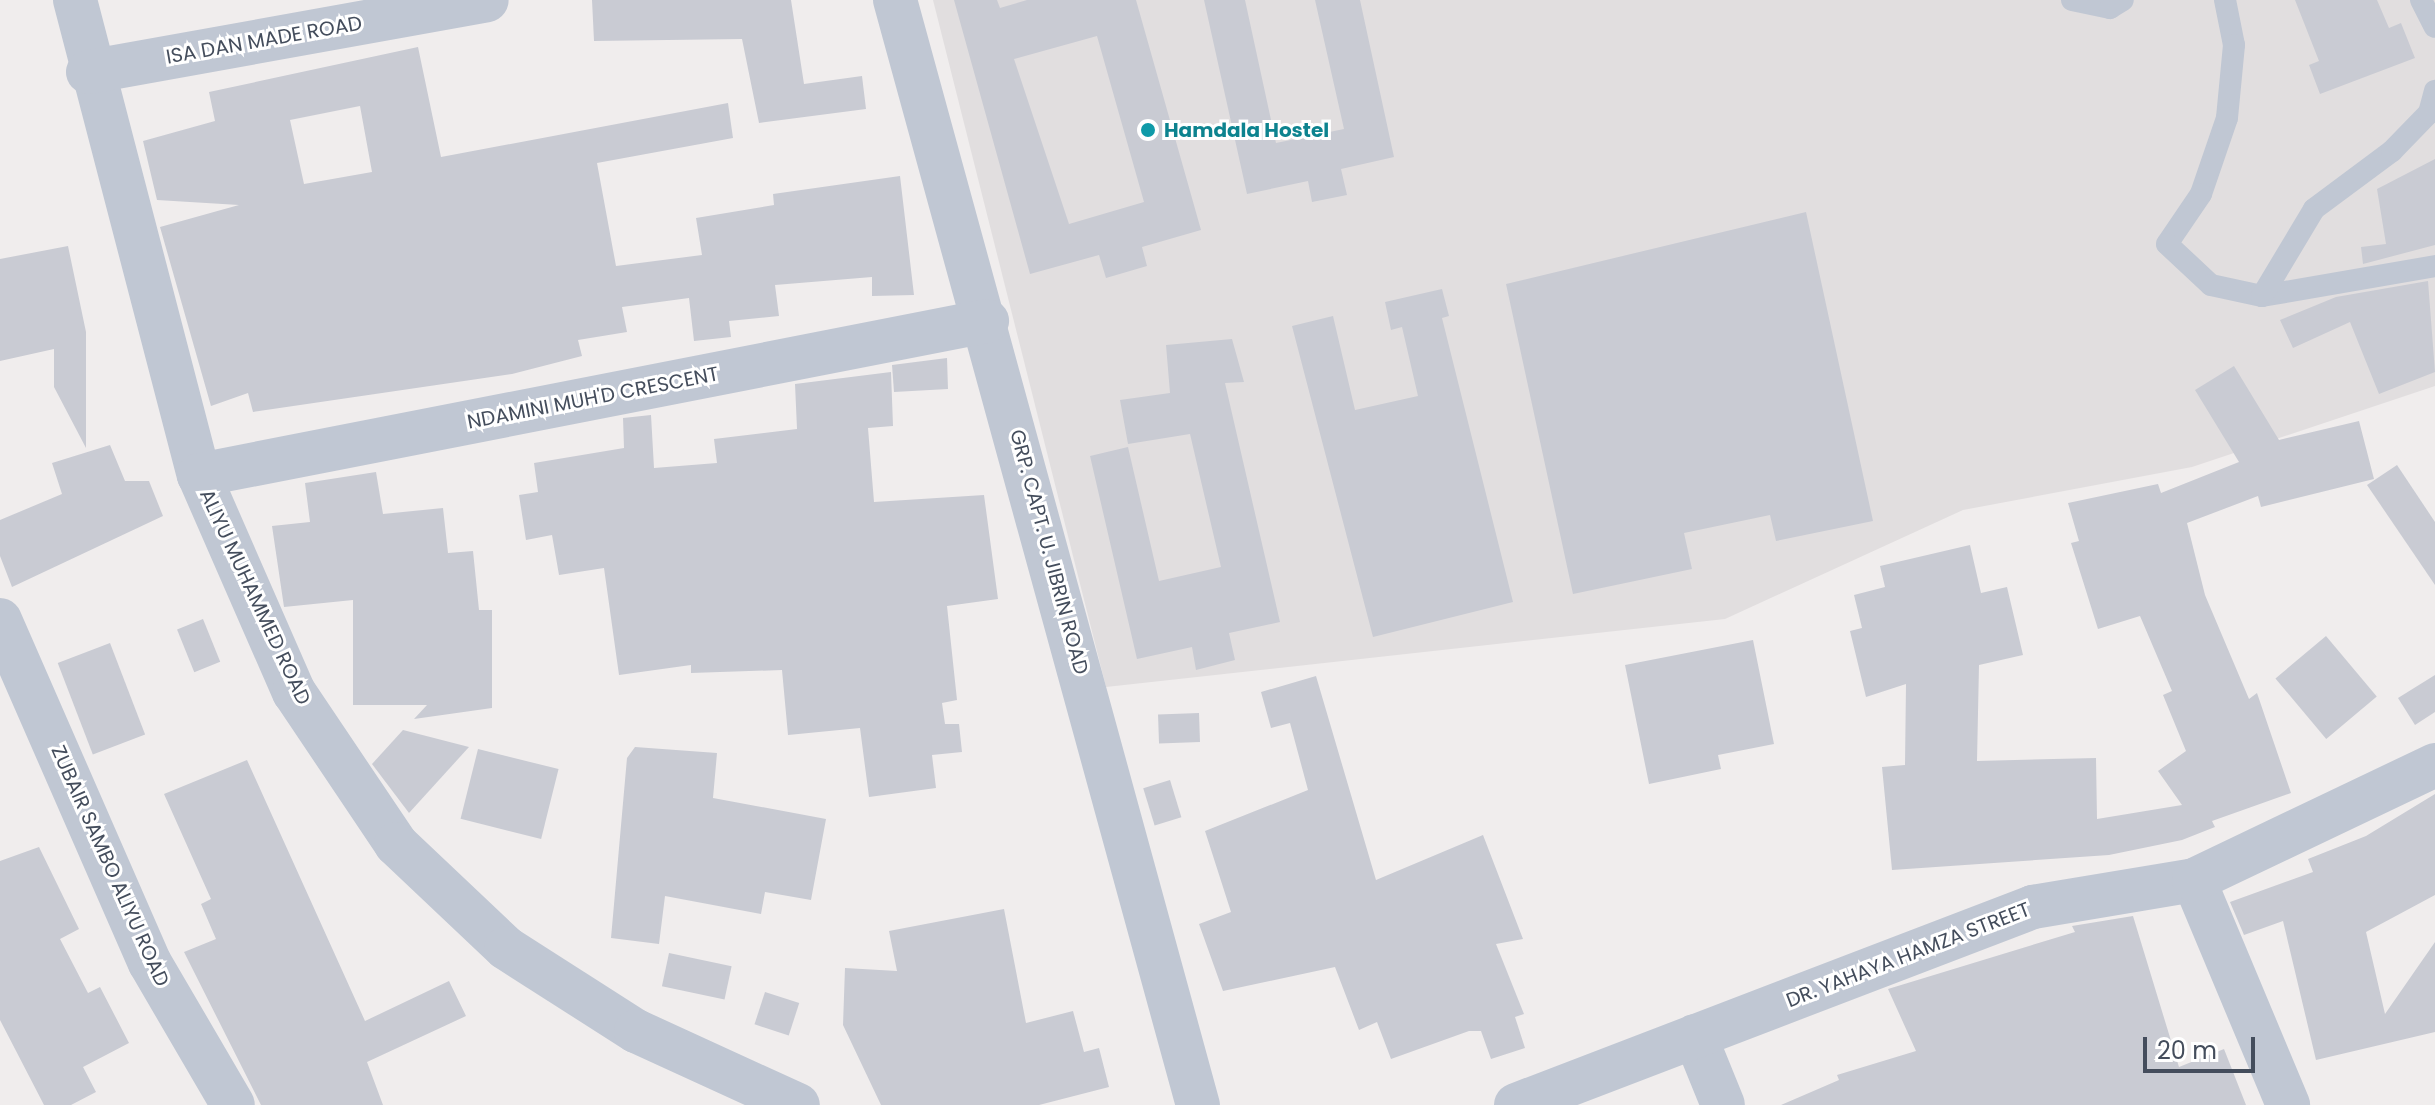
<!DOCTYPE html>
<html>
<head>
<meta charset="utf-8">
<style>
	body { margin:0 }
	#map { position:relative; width:2435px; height:1105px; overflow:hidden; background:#f0eded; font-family:Poppins,sans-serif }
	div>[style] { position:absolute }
	.education>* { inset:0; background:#e1dedf }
	.building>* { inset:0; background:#c9cbd3; transform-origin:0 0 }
	.service>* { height:22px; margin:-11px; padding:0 11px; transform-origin:11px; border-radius:11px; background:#c0c7d3 }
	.minor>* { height:44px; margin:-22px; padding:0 22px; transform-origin:22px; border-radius:22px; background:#c0c7d3 }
	.dots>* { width:22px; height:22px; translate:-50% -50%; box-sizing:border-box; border:4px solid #fff; border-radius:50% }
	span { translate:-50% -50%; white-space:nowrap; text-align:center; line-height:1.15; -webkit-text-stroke:6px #fff; paint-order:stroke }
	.street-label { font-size:20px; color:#444d5c }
	.culture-label { font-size:20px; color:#0d838f; font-weight:700 }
	.left { translate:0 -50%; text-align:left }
	.scale { position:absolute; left:2143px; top:1037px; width:112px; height:36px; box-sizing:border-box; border:4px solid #444d5c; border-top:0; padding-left:10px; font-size:24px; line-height:28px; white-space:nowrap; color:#444d5c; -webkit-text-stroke:6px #fff; paint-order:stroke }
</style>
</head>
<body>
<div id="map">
	<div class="education">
		<div style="clip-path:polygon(933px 0,2435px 0,2435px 386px,2192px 467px,1963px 510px,1725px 619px,1106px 687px)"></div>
	</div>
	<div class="building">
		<div style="clip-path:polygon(592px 0,791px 0,804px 84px,862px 76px,866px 109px,759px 123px,742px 39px,594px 41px)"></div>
		<div style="clip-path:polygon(evenodd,954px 0,997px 0,1000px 8px,1027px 0,1136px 0,1201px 230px,1142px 247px,1147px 266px,1106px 278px,1099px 255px,1030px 274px,954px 0,1097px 36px,1144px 202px,1069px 224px,1014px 59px,1097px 36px)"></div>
		<div style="clip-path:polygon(1204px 0,1245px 0,1276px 143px,1344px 129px,1315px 0,1360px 0,1394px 157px,1341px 169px,1347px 195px,1312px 202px,1308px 181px,1247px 194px)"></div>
		<div style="clip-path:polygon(2295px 0,2377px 0,2389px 28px,2401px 23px,2415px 58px,2320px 94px,2309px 65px,2319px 61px)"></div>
		<div style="clip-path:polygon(evenodd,418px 47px,441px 157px,728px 103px,733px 138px,597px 163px,616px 266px,702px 255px,696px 218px,774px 205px,773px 194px,900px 176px,914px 295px,872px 296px,872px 277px,775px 285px,779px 316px,729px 321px,731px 337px,694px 341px,689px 298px,622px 307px,627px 332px,578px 340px,582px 356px,512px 374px,253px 412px,248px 393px,211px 406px,160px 227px,239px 205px,157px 200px,143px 141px,215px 121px,209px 92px,418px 47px,360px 106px,372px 172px,304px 184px,290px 120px,360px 106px)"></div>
		<div style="clip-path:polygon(2435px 159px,2435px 245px,2363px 264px,2361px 247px,2386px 244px,2377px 189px)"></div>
		<div style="clip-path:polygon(1806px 212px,1873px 521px,1776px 541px,1770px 515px,1684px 533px,1692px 569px,1573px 594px,1506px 284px)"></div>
		<div style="clip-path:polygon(68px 246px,86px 332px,86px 448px,54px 387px,54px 349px,0 361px,0 259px)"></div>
		<div style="clip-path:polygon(2428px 281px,2435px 372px,2379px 394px,2350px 322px,2293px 348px,2280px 320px,2336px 297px)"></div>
		<div style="clip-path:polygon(1442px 289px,1449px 316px,1442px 318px,1513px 602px,1373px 637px,1292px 326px,1333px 316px,1355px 410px,1418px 396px,1402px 327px,1391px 330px,1385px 302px)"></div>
		<div style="clip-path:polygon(1232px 339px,1244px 382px,1225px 383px,1280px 622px,1229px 633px,1235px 660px,1196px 670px,1192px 647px,1137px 659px,1090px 456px,1128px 447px,1159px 581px,1221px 567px,1190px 434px,1128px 444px,1120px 400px,1170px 393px,1166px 345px)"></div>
		<div style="clip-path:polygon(947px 358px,948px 389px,894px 392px,892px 365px)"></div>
		<div style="clip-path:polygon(2234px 366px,2279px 440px,2359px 421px,2374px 479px,2261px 507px,2258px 496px,2187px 523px,2205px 595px,2249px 699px,2257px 693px,2291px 793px,2212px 821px,2215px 827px,2182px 840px,2109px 855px,1892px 870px,1882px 767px,1905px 765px,1906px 684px,1866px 697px,1850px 631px,1862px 628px,1854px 595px,1885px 587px,1880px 566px,1970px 545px,1981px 593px,2007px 587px,2023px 655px,1979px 665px,1977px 761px,2096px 758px,2097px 819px,2182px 805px,2158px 771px,2186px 751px,2163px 695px,2172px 691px,2140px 616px,2098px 629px,2071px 543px,2079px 541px,2068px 503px,2158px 484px,2161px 493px,2239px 462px,2195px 390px)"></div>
		<div style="clip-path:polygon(891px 372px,893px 426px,868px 428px,874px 502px,984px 495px,998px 599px,947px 606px,957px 700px,942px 703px,945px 724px,959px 724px,962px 752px,932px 755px,936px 788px,869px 797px,860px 728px,788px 735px,782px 670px,691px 673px,691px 665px,619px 675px,604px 568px,559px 575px,552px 535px,526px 540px,519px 495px,538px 492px,534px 463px,624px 448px,623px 418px,651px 415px,654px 468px,717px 463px,714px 439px,797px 429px,795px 384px)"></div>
		<div style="clip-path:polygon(110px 445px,125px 481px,149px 481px,163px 516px,12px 587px,0 556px,0 520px,62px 494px,52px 463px)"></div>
		<div style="clip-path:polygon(2397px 465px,2435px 522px,2435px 585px,2367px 485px)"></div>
		<div style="clip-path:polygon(376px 472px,383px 514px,443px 508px,448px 553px,473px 551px,479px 610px,492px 610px,492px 708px,414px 719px,427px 705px,353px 705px,353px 600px,284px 607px,272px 526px,310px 522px,305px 483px)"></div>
		<div style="left:203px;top:619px;width:46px;height:28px;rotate:68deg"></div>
		<div style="left:2326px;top:636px;width:79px;height:66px;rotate:50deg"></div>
		<div style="clip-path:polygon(1753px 640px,1774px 744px,1718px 755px,1721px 769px,1649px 784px,1625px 665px)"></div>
		<div style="left:110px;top:643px;width:98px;height:56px;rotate:69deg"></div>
		<div style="clip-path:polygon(2435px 675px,2435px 712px,2415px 725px,2398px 698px)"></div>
		<div style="clip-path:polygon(1316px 676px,1376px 880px,1483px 835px,1523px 939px,1496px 944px,1524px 1014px,1515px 1017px,1525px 1048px,1491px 1059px,1481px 1031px,1469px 1031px,1391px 1059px,1377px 1022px,1359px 1030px,1335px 967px,1223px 991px,1199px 924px,1231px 912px,1205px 831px,1308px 790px,1290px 723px,1271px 728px,1261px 692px)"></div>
		<div style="left:1199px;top:713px;width:29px;height:41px;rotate:88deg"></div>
		<div style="clip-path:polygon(403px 730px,469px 747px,409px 813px,372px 764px)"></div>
		<div style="clip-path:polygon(635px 747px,717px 753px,713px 798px,826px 819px,811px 900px,765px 892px,761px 914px,665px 896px,659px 944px,611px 938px,627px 758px)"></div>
		<div style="left:478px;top:749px;width:83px;height:72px;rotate:14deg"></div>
		<div style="clip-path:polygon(247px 760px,365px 1021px,449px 981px,466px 1016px,367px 1062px,383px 1105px,261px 1105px,184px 952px,216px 939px,201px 904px,211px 899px,164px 794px)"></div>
		<div style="left:1170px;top:780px;width:39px;height:28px;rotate:73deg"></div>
		<div style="clip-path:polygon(2435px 794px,2435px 895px,2366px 932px,2385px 1014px,2435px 942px,2435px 1032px,2316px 1060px,2283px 921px,2244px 935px,2230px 902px,2313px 872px,2308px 859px,2366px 836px)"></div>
		<div style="clip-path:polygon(39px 847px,79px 929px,60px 939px,88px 993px,100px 987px,129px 1043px,83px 1067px,96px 1092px,71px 1105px,44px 1105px,0 1020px,0 861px)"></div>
		<div style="clip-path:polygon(1004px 909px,1026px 1023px,1073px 1011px,1084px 1052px,1099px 1048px,1109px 1087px,1039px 1105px,881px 1105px,843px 1025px,845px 968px,897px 971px,889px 931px)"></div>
		<div style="clip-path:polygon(2133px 916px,2179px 1067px,2224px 1049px,2246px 1105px,1781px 1105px,1839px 1080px,1837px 1075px,1916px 1051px,1888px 989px,2075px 932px,2072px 926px)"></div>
		<div style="left:669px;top:953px;width:64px;height:34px;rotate:12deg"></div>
		<div style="left:765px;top:992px;width:36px;height:34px;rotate:18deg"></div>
	</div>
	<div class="service">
		<div style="left:2072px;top:0;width:39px;rotate:12deg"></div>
		<div style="left:2110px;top:8px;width:15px;rotate:-32deg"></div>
		<div style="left:2225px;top:0;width:46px;rotate:78.7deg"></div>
		<div style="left:2234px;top:45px;width:73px;rotate:95.5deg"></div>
		<div style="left:2227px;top:118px;width:80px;rotate:108.9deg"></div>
		<div style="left:2201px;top:194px;width:60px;rotate:124.2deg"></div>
		<div style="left:2167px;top:244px;width:60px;rotate:43deg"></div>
		<div style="left:2211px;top:285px;width:52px;rotate:12.2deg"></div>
		<div style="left:2262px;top:296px;width:176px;rotate:-9.8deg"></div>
		<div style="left:2421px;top:0;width:30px;rotate:63deg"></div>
		<div style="left:2262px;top:296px;width:101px;rotate:-59.1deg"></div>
		<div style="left:2314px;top:209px;width:97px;rotate:-36.6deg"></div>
		<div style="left:2392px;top:151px;width:53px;rotate:-45.8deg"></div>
		<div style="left:2429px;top:113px;width:23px;rotate:-75deg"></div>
	</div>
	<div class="minor">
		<div style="left:75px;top:0;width:491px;rotate:75.4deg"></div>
		<div style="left:199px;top:475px;width:237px;rotate:66.4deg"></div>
		<div style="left:294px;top:692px;width:183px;rotate:56.1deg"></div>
		<div style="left:396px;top:844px;width:151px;rotate:43.4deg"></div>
		<div style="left:506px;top:948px;width:154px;rotate:32.6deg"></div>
		<div style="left:636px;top:1031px;width:178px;rotate:24.6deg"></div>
		<div style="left:895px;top:0;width:1146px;rotate:74.67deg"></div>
		<div style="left:88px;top:72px;width:405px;rotate:-10.2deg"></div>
		<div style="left:199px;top:475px;width:803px;rotate:-11.06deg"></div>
		<div style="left:0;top:620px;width:374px;rotate:66.4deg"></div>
		<div style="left:150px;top:963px;width:164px;rotate:59.7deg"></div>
		<div style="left:2194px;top:880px;width:244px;rotate:67.3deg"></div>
		<div style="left:1695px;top:1036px;width:74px;rotate:67.9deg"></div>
		<div style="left:1516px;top:1105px;width:554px;rotate:-20.96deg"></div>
		<div style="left:2033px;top:907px;width:163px;rotate:-9.5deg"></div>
		<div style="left:2194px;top:880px;width:267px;rotate:-25.5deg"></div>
	</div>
	<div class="dots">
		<div style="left:1148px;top:130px;background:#0f9aa8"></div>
	</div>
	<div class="street-label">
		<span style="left:264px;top:40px;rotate:-10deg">ISA DAN MADE ROAD</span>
		<span style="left:593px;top:398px;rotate:-11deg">NDAMINI MUH'D CRESCENT</span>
		<span style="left:1049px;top:552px;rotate:75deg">GRP. CAPT. U. JIBRIN ROAD</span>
		<span style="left:255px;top:597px;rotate:65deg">ALIYU MUHAMMED ROAD</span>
		<span style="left:110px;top:866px;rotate:66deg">ZUBAIR SAMBO ALIYU ROAD</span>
		<span style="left:1908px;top:955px;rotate:-21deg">DR. YAHAYA HAMZA STREET</span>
	</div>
	<div class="culture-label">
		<span class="left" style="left:1164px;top:130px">Hamdala Hostel</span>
	</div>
	<div class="scale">20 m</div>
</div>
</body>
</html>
